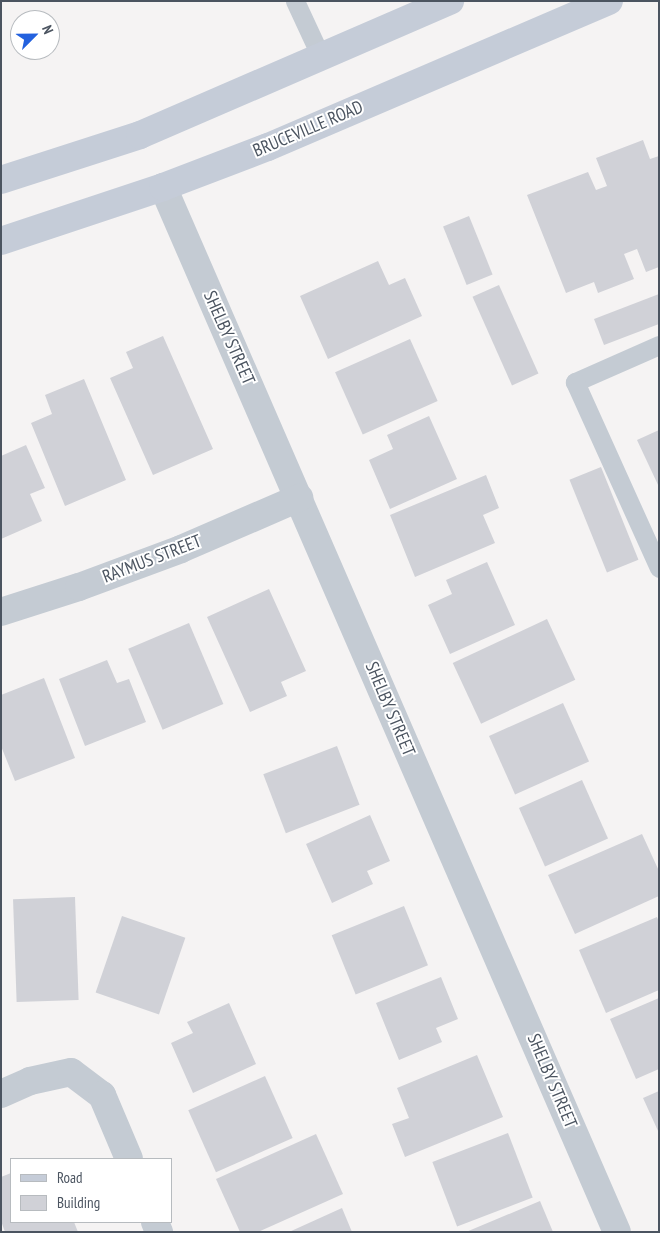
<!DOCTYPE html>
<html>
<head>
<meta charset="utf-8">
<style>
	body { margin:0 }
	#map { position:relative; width:660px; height:1233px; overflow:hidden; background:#f5f3f3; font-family:"PT Sans Narrow",sans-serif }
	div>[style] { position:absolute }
	.building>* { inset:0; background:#d0d1d7; transform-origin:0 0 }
	.lane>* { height:19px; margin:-9.5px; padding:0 9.5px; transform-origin:9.5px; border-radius:9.5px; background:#c4cbd3 }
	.street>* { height:28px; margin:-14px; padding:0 14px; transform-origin:14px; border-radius:14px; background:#c4cbd3 }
	.secondary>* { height:28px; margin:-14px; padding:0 14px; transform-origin:14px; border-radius:14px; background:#c5ccd8 }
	span { translate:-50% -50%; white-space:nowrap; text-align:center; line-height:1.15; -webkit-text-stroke:4px #fff; paint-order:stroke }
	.street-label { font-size:18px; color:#4b5460 }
	.frame { position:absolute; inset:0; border:2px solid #4b5460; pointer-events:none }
	.legend { position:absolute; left:10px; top:1158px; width:162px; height:65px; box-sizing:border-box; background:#fff; border:1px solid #b7bbbf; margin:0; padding:6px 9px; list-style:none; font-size:15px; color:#4b5460 }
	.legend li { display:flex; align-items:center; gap:10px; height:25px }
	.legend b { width:25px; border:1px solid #b7bbbf }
	.north { position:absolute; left:10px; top:10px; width:50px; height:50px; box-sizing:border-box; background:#fff; border:1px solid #b7bbbf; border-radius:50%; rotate:67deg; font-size:14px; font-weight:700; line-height:20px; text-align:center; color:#4b5460 }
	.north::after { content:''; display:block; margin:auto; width:18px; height:22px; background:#2361de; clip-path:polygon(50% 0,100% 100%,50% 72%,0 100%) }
</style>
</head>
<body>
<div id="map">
	<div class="building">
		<div style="clip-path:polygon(643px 140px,650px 159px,659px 156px,659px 267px,646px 272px,637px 249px,624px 254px,634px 279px,598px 293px,594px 282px,566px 293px,527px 195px,588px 172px,596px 190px,607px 186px,596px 158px)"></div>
		<div style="left:469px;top:216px;width:63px;height:28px;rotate:68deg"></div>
		<div style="clip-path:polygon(378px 261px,389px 285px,405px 278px,422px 316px,328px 359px,300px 296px)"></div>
		<div style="left:499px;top:285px;width:97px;height:29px;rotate:66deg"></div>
		<div style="clip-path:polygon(659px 294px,659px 324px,604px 345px,594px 319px)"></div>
		<div style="clip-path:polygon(163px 336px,213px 449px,153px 475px,110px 378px,133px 368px,126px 352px)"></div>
		<div style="left:410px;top:339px;width:68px;height:82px;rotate:66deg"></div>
		<div style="clip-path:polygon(84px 379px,126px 480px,65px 506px,31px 423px,52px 414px,45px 395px)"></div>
		<div style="clip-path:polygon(429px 416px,457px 479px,390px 509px,369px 460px,393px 449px,387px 435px)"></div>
		<div style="clip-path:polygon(659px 430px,659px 487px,637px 440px)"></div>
		<div style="clip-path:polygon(26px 445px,45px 488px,30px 494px,42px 521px,1px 539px,1px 456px)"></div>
		<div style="left:601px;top:467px;width:100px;height:34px;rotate:68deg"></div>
		<div style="clip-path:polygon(486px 475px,499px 508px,483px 515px,495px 543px,415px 577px,390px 515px)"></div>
		<div style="clip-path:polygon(487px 562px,515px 625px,450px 654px,428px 605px,452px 594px,446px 580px)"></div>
		<div style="clip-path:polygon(269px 589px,306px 671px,281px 682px,287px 696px,250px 712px,207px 617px)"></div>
		<div style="left:547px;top:619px;width:67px;height:104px;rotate:65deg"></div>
		<div style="left:189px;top:623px;width:88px;height:66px;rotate:67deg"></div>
		<div style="clip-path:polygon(107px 660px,117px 683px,129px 679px,146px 722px,85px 746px,59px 679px)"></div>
		<div style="clip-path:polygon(44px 678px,75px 758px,15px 781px,1px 746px,1px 695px)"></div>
		<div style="left:563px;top:703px;width:64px;height:81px;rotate:66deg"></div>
		<div style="left:337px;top:746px;width:63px;height:79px;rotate:69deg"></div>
		<div style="left:582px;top:780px;width:64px;height:69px;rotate:66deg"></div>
		<div style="clip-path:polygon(370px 815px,390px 861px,367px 871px,373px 884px,332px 903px,306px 844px)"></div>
		<div style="clip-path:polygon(642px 834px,659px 871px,659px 896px,575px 934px,548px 875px)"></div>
		<div style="left:75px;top:897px;width:103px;height:62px;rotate:88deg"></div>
		<div style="left:404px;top:906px;width:64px;height:78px;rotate:68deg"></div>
		<div style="left:122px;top:916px;width:67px;height:81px;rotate:19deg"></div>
		<div style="clip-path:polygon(657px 917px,659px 922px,659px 990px,606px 1013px,579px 950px)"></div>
		<div style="clip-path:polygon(441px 977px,458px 1019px,436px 1028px,442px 1042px,399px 1060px,376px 1003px)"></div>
		<div style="clip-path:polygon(659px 998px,659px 1069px,636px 1079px,610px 1019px)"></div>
		<div style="clip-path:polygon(229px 1003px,256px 1064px,193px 1093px,171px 1043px,193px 1033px,187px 1022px)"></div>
		<div style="clip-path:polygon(477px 1055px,503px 1117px,405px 1157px,392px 1124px,409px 1118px,397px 1088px)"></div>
		<div style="left:265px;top:1076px;width:68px;height:84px;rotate:66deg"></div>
		<div style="clip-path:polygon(659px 1091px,659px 1133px,643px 1098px)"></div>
		<div style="left:508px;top:1133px;width:69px;height:81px;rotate:69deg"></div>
		<div style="clip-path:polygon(316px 1134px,343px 1194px,258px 1232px,240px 1232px,216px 1179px)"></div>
		<div style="clip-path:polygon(11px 1173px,11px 1222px,74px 1222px,78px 1232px,5px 1232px,1px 1221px,1px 1177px)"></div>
		<div style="clip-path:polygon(540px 1201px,553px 1232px,466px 1232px)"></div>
		<div style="clip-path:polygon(342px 1208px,352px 1232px,289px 1232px)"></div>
	</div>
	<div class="lane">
		<div style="left:295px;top:1px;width:62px;rotate:65.1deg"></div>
		<div style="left:659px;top:345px;width:92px;rotate:156.2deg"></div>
		<div style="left:575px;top:382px;width:204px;rotate:65.7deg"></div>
	</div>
	<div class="street">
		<div style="left:163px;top:187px;width:1139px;rotate:66.52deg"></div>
		<div style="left:1px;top:612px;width:82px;rotate:-17.8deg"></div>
		<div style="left:79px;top:587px;width:109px;rotate:-20.4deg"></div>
		<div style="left:181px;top:549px;width:129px;rotate:-23.4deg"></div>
		<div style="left:1px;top:1094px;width:32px;rotate:-24deg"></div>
		<div style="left:30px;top:1081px;width:42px;rotate:-12.4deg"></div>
		<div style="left:71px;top:1072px;width:39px;rotate:37deg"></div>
		<div style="left:102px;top:1095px;width:69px;rotate:67.1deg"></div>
		<div style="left:155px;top:1222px;width:11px;rotate:68deg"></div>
	</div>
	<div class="secondary">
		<div style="left:1px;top:180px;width:146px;rotate:-17.9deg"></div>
		<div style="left:140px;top:135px;width:338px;rotate:-23.4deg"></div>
		<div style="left:1px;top:241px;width:171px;rotate:-18.4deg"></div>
		<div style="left:163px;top:187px;width:112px;rotate:-20.9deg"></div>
		<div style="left:268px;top:147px;width:371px;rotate:-23.2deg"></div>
	</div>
	<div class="street-label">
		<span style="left:308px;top:129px;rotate:-23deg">BRUCEVILLE ROAD</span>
		<span style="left:229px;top:338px;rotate:66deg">SHELBY STREET</span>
		<span style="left:152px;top:559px;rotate:-21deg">RAYMUS STREET</span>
		<span style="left:390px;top:709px;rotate:67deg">SHELBY STREET</span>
		<span style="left:552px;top:1081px;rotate:67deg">SHELBY STREET</span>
	</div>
	<div class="frame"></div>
	<ul class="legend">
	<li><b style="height:6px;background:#c5ccd8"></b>Road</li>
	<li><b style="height:14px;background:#d0d1d7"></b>Building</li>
	</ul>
	<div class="north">N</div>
</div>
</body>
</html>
